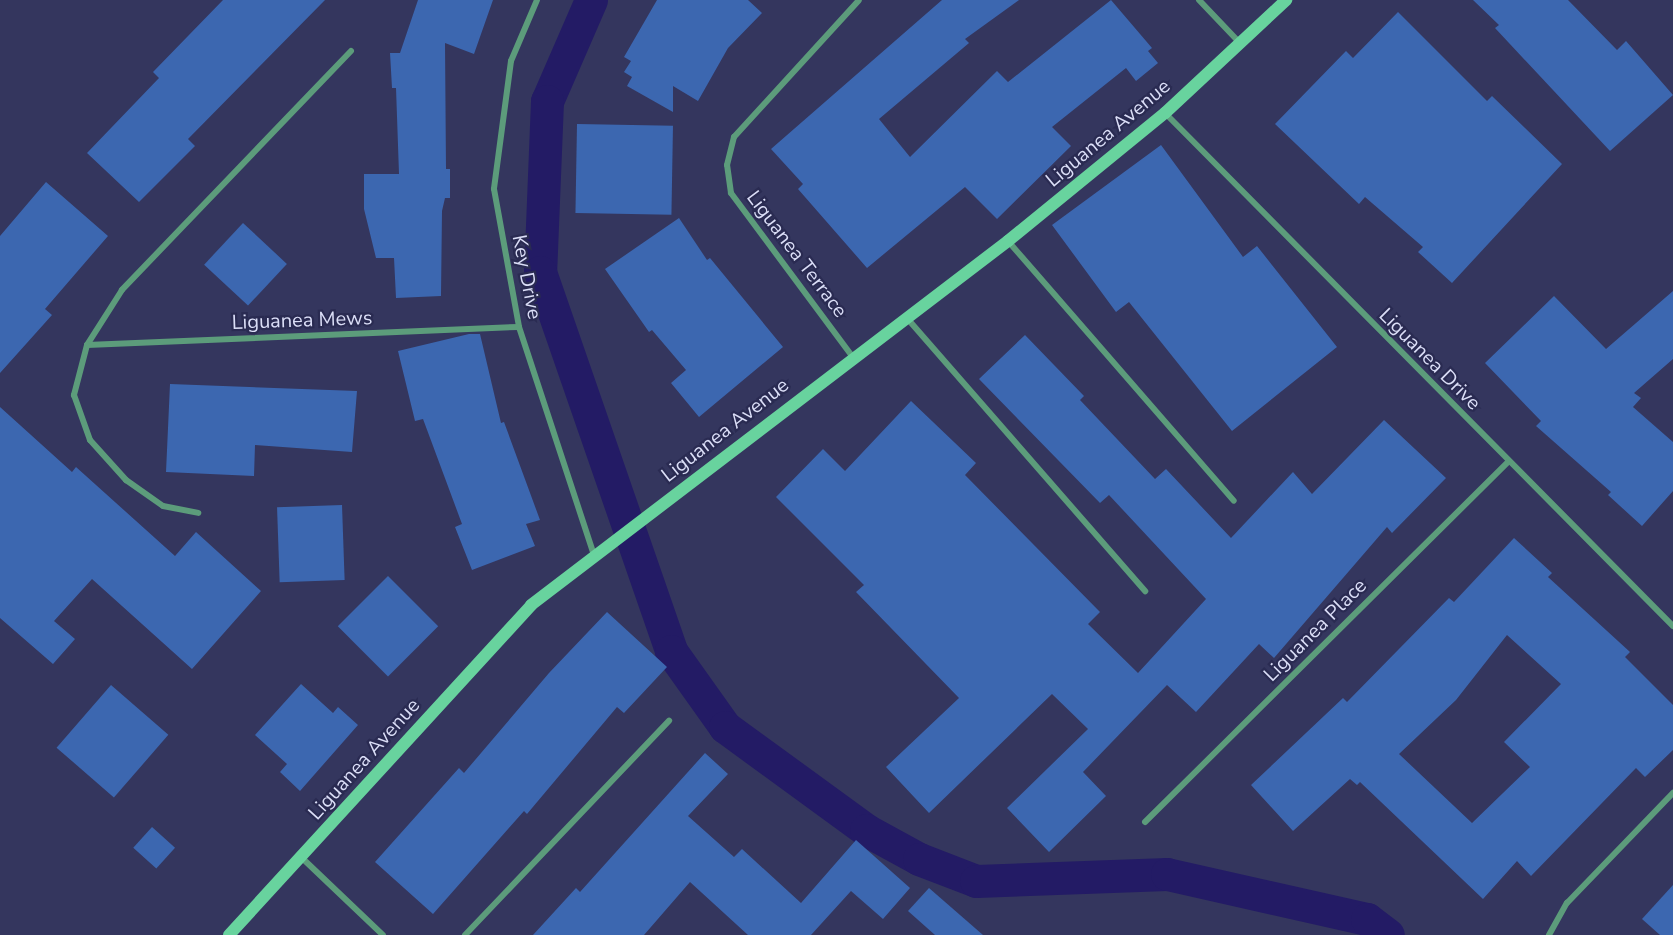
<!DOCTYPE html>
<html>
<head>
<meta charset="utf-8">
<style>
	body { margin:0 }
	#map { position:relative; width:1673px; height:935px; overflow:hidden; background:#34365e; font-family:"Nunito Sans",sans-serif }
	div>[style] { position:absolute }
	.canal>* { height:33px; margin:-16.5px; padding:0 16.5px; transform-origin:16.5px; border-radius:16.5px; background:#231b65 }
	.building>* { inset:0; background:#3c67b0; transform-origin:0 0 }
	.street>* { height:6px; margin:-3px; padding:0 3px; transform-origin:3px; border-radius:3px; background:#5c9c7b }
	.secondary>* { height:12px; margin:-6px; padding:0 6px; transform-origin:6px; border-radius:6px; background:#68d39e }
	span { translate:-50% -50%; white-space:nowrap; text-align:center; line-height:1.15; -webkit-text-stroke:4.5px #2a2b52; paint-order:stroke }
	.street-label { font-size:20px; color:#dbdef7 }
</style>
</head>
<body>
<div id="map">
	<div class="canal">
		<div style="left:591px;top:0;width:110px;rotate:113.5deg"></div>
		<div style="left:547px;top:101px;width:171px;rotate:92.3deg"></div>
		<div style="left:540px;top:272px;width:401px;rotate:70.9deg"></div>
		<div style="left:671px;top:651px;width:93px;rotate:54.6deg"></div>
		<div style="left:725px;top:727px;width:175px;rotate:36.1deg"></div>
		<div style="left:866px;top:830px;width:60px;rotate:28.7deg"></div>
		<div style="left:919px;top:859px;width:61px;rotate:21.1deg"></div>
		<div style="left:976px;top:881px;width:191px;rotate:-2.1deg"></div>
		<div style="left:1167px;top:874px;width:205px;rotate:12.7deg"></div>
		<div style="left:1367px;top:919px;width:26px;rotate:37deg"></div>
	</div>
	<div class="building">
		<div style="clip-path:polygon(223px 0,325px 0,188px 139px,195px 146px,139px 202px,87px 153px,159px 78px,153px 72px)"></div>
		<div style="clip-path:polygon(418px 0,493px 0,474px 54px,445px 43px,446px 169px,450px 169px,450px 198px,445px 198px,442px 211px,441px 296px,396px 298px,394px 258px,376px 258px,364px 209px,364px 174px,399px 174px,396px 88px,392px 88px,390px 53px,400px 53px)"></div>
		<div style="clip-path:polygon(657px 0,748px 0,762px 13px,728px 48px,698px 101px,673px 86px,673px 112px,627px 86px,632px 77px,624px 72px,631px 61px,624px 57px)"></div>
		<div style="clip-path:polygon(942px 0,1019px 0,965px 39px,969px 43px,879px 119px,910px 157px,997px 71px,1008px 82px,1111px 0,1152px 48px,1148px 51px,1158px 63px,1136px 81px,1126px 68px,1052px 127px,1071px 146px,997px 219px,965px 187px,867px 268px,798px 189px,803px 184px,771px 149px)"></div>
		<div style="clip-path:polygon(1473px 0,1568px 0,1617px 50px,1626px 41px,1673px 95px,1610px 151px,1495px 28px,1499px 25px)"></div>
		<div style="clip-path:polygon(1398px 12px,1487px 101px,1492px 96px,1562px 164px,1452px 283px,1418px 252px,1423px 247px,1365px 197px,1359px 204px,1275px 124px,1346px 51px,1353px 58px)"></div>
		<div style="left:577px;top:124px;width:96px;height:89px;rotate:1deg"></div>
		<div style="clip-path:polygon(1161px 145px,1243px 257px,1257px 246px,1337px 347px,1232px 431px,1129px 302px,1116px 312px,1052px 225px)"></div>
		<div style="clip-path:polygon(46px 182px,108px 236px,45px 309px,52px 315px,0 373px,0 236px)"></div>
		<div style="clip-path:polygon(679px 218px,707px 260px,710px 258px,783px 347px,699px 417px,671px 383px,686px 370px,652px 330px,649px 332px,605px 269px)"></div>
		<div style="left:243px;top:223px;width:60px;height:57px;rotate:43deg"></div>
		<div style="clip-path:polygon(1673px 291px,1673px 359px,1634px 393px,1641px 398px,1633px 407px,1673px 442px,1673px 491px,1642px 526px,1608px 495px,1611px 492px,1536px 426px,1541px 421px,1485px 363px,1554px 296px,1606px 349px)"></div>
		<div style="clip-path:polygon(469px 334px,480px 334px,501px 423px,504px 422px,540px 520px,526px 524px,535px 546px,472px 570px,455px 527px,462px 524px,423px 419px,415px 421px,398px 351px)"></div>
		<div style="clip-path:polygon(1025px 335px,1084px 396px,1080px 400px,1155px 479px,1166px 469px,1231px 538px,1293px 472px,1312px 494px,1384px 420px,1446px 478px,1392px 533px,1387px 527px,1274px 658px,1259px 644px,1196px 712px,1167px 685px,1083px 772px,1106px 796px,1049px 852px,1007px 808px,1088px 729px,1052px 694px,929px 813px,886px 767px,959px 698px,856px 592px,864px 585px,776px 497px,823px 449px,845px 471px,911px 401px,976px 463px,965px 475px,1100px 612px,1088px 624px,1138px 673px,1206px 599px,1109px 495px,1100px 503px,979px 379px)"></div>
		<div style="clip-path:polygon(170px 384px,357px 391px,352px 452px,255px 445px,254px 476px,166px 472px)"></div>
		<div style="clip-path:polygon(0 407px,72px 472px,76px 467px,175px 556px,196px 532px,261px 591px,192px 669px,92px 579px,54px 621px,75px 639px,53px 664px,0 618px)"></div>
		<div style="left:342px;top:505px;width:75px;height:65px;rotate:88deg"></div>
		<div style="clip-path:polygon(evenodd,1514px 538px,1552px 573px,1548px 577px,1630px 652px,1625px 657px,1673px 705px,1673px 750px,1645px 777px,1636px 768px,1531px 876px,1517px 861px,1483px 899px,1360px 782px,1357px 785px,1350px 779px,1293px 831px,1251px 785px,1343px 698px,1347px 702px,1449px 598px,1454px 602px,1514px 538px,1507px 635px,1561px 684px,1504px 742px,1530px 767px,1472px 823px,1399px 754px,1456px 700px,1507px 635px)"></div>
		<div style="left:388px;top:576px;width:71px;height:71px;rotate:45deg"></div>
		<div style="clip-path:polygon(607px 612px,667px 667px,624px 713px,617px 707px,527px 814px,524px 811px,433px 914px,375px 862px,459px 768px,464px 773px,549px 673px)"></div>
		<div style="clip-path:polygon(301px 684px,333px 713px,338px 707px,358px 725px,300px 791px,280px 772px,287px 764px,255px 735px)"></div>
		<div style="left:111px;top:685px;width:76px;height:83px;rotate:41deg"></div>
		<div style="clip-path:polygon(705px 753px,728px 774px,688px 816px,734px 857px,742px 849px,801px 903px,856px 840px,910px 888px,883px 919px,851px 891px,811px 935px,748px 935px,690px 882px,644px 935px,533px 935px,576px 888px,580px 892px)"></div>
		<div style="left:152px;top:827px;width:31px;height:28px;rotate:42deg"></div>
		<div style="clip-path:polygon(1673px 885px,1673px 935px,1660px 935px,1642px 919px)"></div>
		<div style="clip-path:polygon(929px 888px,983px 935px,935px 935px,908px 911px)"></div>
	</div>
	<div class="street">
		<div style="left:537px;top:0;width:66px;rotate:113.1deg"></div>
		<div style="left:511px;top:61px;width:129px;rotate:97.6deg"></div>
		<div style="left:494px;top:189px;width:140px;rotate:79.7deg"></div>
		<div style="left:519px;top:327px;width:240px;rotate:71.8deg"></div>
		<div style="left:1199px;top:0;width:59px;rotate:46.4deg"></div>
		<div style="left:351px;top:51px;width:331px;rotate:133.8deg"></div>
		<div style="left:122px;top:290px;width:65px;rotate:122.5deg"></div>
		<div style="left:87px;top:345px;width:432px;rotate:-2.4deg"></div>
		<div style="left:1165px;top:113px;width:722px;rotate:45.28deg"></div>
		<div style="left:1008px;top:241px;width:344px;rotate:49deg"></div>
		<div style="left:906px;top:317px;width:364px;rotate:48.9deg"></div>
		<div style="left:87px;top:345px;width:52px;rotate:104.6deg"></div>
		<div style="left:74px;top:395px;width:48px;rotate:70.4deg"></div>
		<div style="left:90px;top:440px;width:54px;rotate:48deg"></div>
		<div style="left:126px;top:480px;width:45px;rotate:35.1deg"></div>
		<div style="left:163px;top:506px;width:36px;rotate:11deg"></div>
		<div style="left:852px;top:356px;width:203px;rotate:-126.6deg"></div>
		<div style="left:731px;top:193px;width:28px;rotate:-98deg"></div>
		<div style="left:727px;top:165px;width:29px;rotate:-76deg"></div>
		<div style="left:734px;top:137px;width:185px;rotate:-47.6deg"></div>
		<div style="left:1145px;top:822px;width:511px;rotate:-44.76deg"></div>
		<div style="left:301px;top:857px;width:113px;rotate:43.6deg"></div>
		<div style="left:465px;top:935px;width:296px;rotate:-46.4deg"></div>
		<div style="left:1549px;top:935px;width:37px;rotate:-61deg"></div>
		<div style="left:1567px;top:903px;width:153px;rotate:-46.1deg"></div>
	</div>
	<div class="secondary">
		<div style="left:229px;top:935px;width:447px;rotate:-47.5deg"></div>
		<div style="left:531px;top:605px;width:600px;rotate:-37.35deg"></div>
		<div style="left:1008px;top:241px;width:203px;rotate:-39.2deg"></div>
		<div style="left:1165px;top:113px;width:166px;rotate:-43deg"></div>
	</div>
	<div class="street-label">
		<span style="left:1108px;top:133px;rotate:-40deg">Liguanea Avenue</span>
		<span style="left:797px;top:254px;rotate:53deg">Liguanea Terrace</span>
		<span style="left:527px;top:277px;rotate:79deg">Key Drive</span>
		<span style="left:302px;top:320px;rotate:-2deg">Liguanea Mews</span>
		<span style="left:1430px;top:359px;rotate:45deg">Liguanea Drive</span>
		<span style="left:725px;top:430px;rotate:-38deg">Liguanea Avenue</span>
		<span style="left:1315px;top:630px;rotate:-45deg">Liguanea Place</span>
		<span style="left:364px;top:759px;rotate:-48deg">Liguanea Avenue</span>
	</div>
</div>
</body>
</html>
